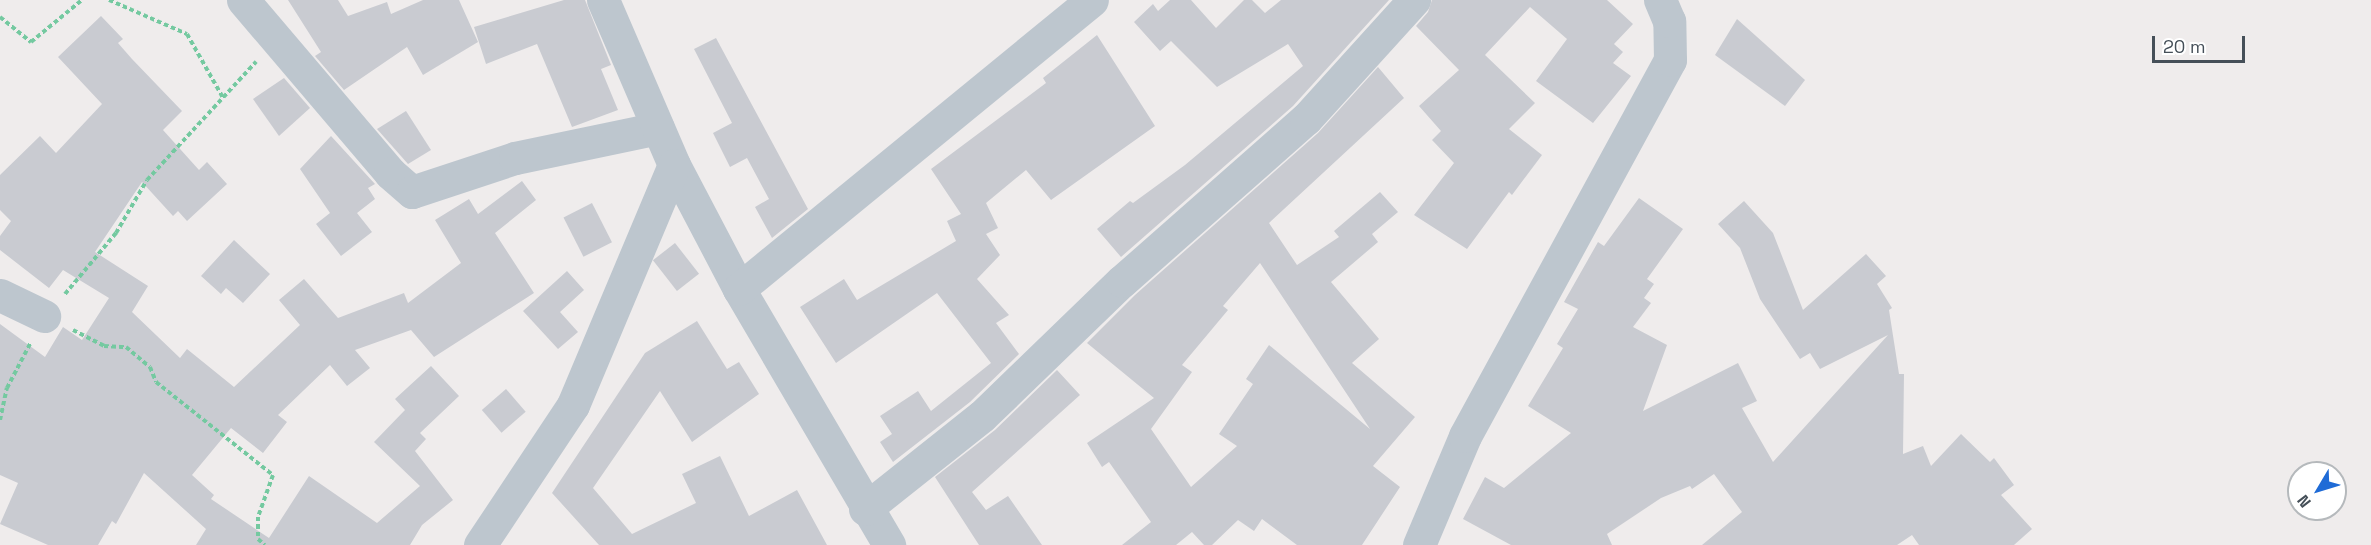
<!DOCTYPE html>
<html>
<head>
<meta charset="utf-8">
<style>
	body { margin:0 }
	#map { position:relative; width:2371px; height:545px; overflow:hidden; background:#efecec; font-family:"Space Grotesk",sans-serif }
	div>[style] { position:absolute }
	.building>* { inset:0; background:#c9cbd1; transform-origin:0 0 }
	.path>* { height:4px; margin-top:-2px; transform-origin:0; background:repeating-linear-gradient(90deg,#74c9a0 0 4.5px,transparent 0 7.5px) }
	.minor>* { height:33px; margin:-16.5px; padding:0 16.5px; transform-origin:16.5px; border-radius:16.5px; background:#bdc6ce }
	span { translate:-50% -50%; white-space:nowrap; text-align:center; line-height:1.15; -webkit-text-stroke:6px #fff; paint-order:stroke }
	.north { position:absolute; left:2287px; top:461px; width:60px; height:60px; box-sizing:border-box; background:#fff; border:2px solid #b5b9bc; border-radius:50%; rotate:232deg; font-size:16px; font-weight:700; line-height:24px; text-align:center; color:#454f58 }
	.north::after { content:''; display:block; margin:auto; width:21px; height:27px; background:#1f6bd6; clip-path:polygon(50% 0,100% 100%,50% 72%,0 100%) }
	.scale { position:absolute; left:2152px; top:36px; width:93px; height:27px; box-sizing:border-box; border:3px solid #454f58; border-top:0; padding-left:8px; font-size:18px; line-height:21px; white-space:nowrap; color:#454f58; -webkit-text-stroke:4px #fff; paint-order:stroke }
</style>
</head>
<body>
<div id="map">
	<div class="building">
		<div style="clip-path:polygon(288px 0,338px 0,348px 16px,387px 2px,391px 14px,423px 0,459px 0,478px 42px,423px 75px,407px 47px,344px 90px,315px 56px,321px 52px)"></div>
		<div style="clip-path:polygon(564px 0,585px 0,611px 65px,601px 69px,618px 110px,572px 127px,537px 44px,486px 64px,474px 27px)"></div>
		<div style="clip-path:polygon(1170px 0,1191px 0,1216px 28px,1244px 0,1252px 0,1265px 13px,1281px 0,1389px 0,1293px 106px,1121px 257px,1097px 229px,1130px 201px,1133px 203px,1185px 165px,1303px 66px,1288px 44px,1217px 87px,1171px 41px,1160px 51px,1134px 22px,1153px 4px,1158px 11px)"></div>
		<div style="clip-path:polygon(1432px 0,1607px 0,1633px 24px,1614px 44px,1623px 52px,1613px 63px,1631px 76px,1593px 123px,1536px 81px,1567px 39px,1530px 7px,1485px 55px,1535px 103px,1509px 129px,1542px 155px,1512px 195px,1509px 192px,1467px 249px,1414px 215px,1454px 163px,1432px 140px,1441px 131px,1419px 106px,1459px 70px,1416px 26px,1428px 12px)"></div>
		<div style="clip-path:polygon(101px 16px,123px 39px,118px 43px,132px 59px,182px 111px,163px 130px,199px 170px,207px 162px,227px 184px,187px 221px,178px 211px,173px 216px,142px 182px,95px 252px,148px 286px,132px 312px,180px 358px,187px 349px,234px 387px,300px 325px,279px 300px,304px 279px,338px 318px,404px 293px,408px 303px,461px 263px,435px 220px,469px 199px,478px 214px,522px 181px,536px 200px,495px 233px,534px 293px,434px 357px,411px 330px,355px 350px,370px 368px,347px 386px,330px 365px,278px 415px,287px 422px,263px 453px,231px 428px,192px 475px,214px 495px,211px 499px,269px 538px,309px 476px,377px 523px,420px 486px,374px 442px,405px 410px,395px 399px,431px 366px,459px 396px,420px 433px,426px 439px,415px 451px,453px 500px,422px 525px,410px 545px,196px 545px,206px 529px,144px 473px,116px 524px,112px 521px,98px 545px,48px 545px,0 524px,18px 483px,0 475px,0 324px,45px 357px,63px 327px,82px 340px,109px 298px,63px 270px,49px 288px,0 250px,0 236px,11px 221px,0 210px,0 175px,40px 136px,56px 153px,102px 104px,58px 57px)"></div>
		<div style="clip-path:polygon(1737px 19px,1805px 80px,1785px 106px,1715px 55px)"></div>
		<div style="clip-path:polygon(1097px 35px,1155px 126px,1051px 200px,1026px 170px,986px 203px,998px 228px,986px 234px,1000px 255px,977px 279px,1009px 315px,996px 323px,1019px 354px,970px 402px,893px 462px,880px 442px,892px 434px,880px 416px,918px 391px,931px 411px,991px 363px,937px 293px,836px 363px,800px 307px,844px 279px,857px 300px,956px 241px,947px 221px,961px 214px,931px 169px,1046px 83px,1043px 78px)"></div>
		<div style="clip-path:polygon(716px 38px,808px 209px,772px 238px,755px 207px,769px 199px,747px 158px,730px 167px,713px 133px,732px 123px,694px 49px)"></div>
		<div style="clip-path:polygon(evenodd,1378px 67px,1404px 98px,1269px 223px,1297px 265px,1339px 237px,1334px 231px,1380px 192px,1398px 212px,1372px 234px,1378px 242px,1331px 282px,1379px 339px,1352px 363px,1415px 417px,1373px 466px,1400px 487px,1362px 545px,1297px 545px,1262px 519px,1254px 531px,1238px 520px,1212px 545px,1204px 545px,1192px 532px,1176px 545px,1122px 545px,1151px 522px,1109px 462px,1102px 467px,1087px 443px,1154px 398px,1087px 343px,1135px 295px,1318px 133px,1378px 67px,1260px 263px,1370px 429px,1269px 345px,1246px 379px,1253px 384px,1219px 434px,1237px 446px,1191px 487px,1151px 429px,1192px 372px,1182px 365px,1228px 310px,1223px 306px,1260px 263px)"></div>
		<div style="clip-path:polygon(284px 78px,310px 108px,279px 136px,253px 99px)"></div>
		<div style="clip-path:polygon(406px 111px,431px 150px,408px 164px,377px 129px)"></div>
		<div style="clip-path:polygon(331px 136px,375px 184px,368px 188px,375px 199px,357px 213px,372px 232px,341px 256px,316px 224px,330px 213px,300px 169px)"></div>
		<div style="clip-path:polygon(1639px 198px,1683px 229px,1647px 279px,1654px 284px,1644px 298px,1651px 303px,1633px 327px,1667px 345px,1643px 411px,1738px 363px,1757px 401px,1742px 408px,1773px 462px,1888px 335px,1820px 369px,1810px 353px,1800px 359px,1760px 299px,1740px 248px,1718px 224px,1744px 201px,1773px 233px,1803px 310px,1866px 254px,1886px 276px,1877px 284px,1892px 308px,1889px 310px,1899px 374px,1904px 374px,1903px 454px,1923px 446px,1931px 466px,1961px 434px,1990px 462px,1994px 458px,2014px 485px,2001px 495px,2032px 529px,2014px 545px,1919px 545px,1912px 535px,1897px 545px,1702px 545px,1742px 512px,1714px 474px,1692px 489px,1690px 486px,1661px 498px,1607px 534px,1612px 545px,1511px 545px,1463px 519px,1485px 477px,1504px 488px,1571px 433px,1528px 406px,1563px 348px,1557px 344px,1578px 309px,1564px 302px,1598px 242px,1604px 246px)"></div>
		<div style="left:592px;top:203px;width:44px;height:32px;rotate:63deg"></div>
		<div style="clip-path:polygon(234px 240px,270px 274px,243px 303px,226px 288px,221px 294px,201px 276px)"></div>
		<div style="left:675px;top:243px;width:39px;height:28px;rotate:52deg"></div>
		<div style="clip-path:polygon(567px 271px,584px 290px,560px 312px,578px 332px,558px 349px,523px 311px)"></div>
		<div style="clip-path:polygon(697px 321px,727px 369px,739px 362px,759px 394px,692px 442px,660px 391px,593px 488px,632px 534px,696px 503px,682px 474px,720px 456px,749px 516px,797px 490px,827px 545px,599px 545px,552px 493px,645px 353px)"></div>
		<div style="clip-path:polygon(1057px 370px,1080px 395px,972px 492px,986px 510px,1008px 496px,1042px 545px,979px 545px,935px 477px,995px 430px)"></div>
		<div style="left:506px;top:389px;width:30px;height:32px;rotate:49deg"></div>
	</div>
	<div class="path">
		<div style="left:109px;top:0;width:85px;rotate:23.6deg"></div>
		<div style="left:187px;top:34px;width:73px;rotate:60.6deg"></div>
		<div style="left:0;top:17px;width:40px;rotate:39deg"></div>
		<div style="left:31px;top:42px;width:66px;rotate:-39.5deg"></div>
		<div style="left:65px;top:294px;width:80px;rotate:-50.1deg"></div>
		<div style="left:116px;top:233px;width:61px;rotate:-59.7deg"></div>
		<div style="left:147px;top:180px;width:161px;rotate:-47.3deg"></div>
		<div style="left:73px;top:330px;width:35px;rotate:27deg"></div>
		<div style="left:104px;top:346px;width:22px;rotate:3deg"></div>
		<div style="left:126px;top:347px;width:31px;rotate:40deg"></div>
		<div style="left:150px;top:367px;width:16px;rotate:68deg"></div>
		<div style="left:156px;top:382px;width:149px;rotate:38.5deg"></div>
		<div style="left:273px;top:475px;width:45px;rotate:109.7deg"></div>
		<div style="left:258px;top:517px;width:22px;rotate:90deg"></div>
		<div style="left:258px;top:539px;width:9px;rotate:41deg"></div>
		<div style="left:0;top:420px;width:33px;rotate:-78deg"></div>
		<div style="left:7px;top:388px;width:50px;rotate:-62.4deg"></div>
	</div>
	<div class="minor">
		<div style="left:243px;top:0;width:227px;rotate:49.6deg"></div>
		<div style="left:390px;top:173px;width:29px;rotate:41deg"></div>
		<div style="left:412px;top:192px;width:108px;rotate:-18.3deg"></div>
		<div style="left:515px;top:158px;width:146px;rotate:-11.8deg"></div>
		<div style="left:603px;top:0;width:180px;rotate:66.7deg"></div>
		<div style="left:674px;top:165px;width:140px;rotate:62.3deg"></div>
		<div style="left:739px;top:289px;width:297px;rotate:59.6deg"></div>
		<div style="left:739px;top:289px;width:456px;rotate:-39.3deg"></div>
		<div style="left:0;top:295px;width:49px;rotate:25.5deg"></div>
		<div style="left:865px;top:509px;width:149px;rotate:-38.5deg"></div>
		<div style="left:982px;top:416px;width:194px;rotate:-44deg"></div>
		<div style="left:1122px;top:281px;width:245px;rotate:-41.4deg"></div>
		<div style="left:1306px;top:119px;width:161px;rotate:-47.8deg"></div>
		<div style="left:480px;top:545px;width:168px;rotate:-56.4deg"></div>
		<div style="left:573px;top:405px;width:260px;rotate:-67.2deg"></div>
		<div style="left:1419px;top:545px;width:118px;rotate:-67.1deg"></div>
		<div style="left:1465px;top:436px;width:428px;rotate:-61.4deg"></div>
		<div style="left:1670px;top:60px;width:39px;rotate:-91deg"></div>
		<div style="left:1669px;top:21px;width:23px;rotate:-113deg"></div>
	</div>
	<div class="north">N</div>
	<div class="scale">20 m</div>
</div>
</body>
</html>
